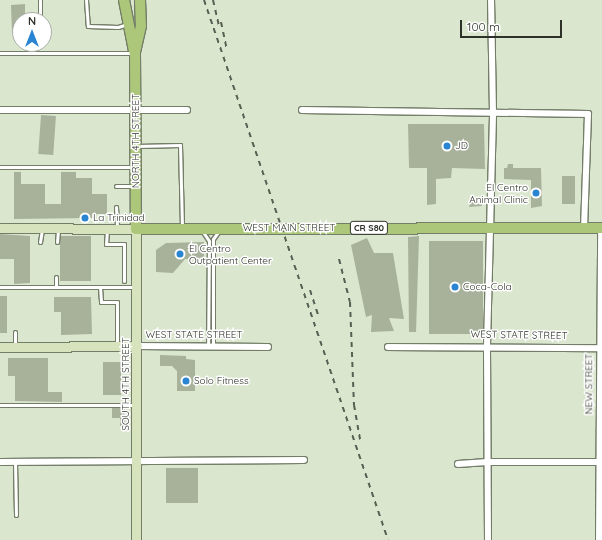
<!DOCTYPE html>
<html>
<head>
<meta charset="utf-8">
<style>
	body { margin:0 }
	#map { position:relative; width:602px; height:540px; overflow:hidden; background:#dbe6cf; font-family:Quicksand,sans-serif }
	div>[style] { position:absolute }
	.building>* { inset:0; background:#a8b29b; transform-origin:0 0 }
	.roads { filter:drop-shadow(1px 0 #737d68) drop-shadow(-1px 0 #737d68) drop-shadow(0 1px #737d68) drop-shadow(0 -1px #737d68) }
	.lane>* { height:3px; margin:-1.5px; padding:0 1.5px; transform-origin:1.5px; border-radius:1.5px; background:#fff }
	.street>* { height:6px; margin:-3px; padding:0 3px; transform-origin:3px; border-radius:3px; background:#fff }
	.secondary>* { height:9px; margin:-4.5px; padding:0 4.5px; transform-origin:4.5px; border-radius:4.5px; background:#d6e3bd }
	.primary>* { height:10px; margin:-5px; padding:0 5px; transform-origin:5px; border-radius:5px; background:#adc77a }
	.rail>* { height:2px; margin-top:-1px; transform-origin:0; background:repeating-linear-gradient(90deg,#585e51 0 5px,transparent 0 10px) }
	.dots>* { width:11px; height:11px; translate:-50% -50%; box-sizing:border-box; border:2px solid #fff; border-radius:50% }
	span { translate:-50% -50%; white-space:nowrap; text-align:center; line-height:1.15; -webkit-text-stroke:3px #fff; paint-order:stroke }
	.shield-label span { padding:1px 3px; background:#fff; border:1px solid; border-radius:3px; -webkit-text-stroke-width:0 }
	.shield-label { font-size:9px; color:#2d3128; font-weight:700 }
	.street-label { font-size:10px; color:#2d3128 }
	.poi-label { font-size:10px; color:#2d3128 }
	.left { translate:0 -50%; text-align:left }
	.right { translate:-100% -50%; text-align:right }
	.north { position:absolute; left:12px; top:12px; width:40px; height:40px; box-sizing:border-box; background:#fff; border:1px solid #abada9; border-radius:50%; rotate:0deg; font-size:11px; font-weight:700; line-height:16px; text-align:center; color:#2d3128 }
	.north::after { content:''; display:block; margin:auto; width:14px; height:18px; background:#2984d1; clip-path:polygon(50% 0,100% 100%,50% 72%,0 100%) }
	.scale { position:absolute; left:460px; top:20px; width:102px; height:18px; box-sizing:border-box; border:2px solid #2d3128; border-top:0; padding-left:5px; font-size:12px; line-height:14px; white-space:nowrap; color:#2d3128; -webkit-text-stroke:3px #fff; paint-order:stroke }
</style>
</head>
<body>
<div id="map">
	<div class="building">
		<div style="clip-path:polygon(25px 4px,25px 20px,20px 20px,20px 33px,12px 33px,11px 5px)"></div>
		<div style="left:41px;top:115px;width:15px;height:39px;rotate:4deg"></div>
		<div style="clip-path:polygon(408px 124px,484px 124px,485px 169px,452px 168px,451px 178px,436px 179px,436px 204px,427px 205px,427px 168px,409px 168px)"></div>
		<div style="clip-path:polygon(508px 164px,513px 164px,513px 168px,541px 168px,542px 206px,531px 208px,531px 180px,504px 179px,504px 168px,507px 168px)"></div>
		<div style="clip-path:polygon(14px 172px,21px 172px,21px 184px,45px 184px,45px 204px,61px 204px,61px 172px,76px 172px,76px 178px,92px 178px,92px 194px,107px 194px,107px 214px,92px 214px,92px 218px,14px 219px)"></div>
		<div style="left:562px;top:176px;width:13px;height:28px"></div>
		<div style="clip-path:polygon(470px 198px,481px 198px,482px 206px,469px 207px)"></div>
		<div style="clip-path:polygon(0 234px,30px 236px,30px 283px,14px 284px,14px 259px,0 259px)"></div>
		<div style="left:60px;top:236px;width:31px;height:45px"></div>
		<div style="clip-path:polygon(419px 236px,416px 332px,409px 332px,408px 237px)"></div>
		<div style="clip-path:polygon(367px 238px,374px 253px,393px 253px,404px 319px,389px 318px,394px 331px,371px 332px,372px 315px,366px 317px,351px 245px)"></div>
		<div style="left:429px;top:241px;width:54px;height:93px"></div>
		<div style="clip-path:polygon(204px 242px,204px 259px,185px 259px,173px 273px,156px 272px,156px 250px,166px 243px)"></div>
		<div style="left:0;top:296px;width:7px;height:37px"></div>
		<div style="clip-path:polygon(54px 297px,91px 297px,92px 334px,61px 335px,61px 312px,54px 312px)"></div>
		<div style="clip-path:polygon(160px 355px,186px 356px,186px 359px,195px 360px,195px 391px,177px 391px,177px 371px,172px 366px,160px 366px)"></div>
		<div style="clip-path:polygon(8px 358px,48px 358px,48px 392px,62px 392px,62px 402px,15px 401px,15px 376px,8px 376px)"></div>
		<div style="left:103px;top:362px;width:18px;height:33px"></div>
		<div style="clip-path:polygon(112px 408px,125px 408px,125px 426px,120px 426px,120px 418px,112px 418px)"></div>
		<div style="left:166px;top:468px;width:32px;height:35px"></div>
	</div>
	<div class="roads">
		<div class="lane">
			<div style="left:40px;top:0;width:20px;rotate:90deg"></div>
			<div style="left:86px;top:0;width:26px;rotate:86deg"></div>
			<div style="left:88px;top:26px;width:30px;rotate:2deg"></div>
			<div style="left:118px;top:27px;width:9px;rotate:-18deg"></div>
			<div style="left:0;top:53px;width:132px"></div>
			<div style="left:137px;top:146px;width:43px;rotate:-1.3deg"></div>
			<div style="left:180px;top:145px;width:82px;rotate:88.6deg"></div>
			<div style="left:0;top:167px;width:134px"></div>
			<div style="left:116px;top:186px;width:18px"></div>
			<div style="left:116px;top:207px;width:20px;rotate:87deg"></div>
			<div style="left:107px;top:230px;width:14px;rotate:94deg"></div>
			<div style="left:106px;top:244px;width:18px"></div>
			<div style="left:124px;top:244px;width:37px;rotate:90deg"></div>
			<div style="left:203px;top:232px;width:11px;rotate:56deg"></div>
			<div style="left:209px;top:241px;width:105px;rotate:90.5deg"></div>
			<div style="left:40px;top:242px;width:12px;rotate:-81deg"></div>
			<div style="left:57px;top:242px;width:12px;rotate:-85deg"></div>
			<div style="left:56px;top:277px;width:10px;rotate:90deg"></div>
			<div style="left:0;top:287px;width:134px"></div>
			<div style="left:100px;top:287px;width:15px;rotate:86deg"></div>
			<div style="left:101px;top:302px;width:16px"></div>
			<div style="left:117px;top:302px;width:42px;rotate:90deg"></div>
			<div style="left:15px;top:346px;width:14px;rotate:-90deg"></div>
			<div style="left:213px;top:346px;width:107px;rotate:-90deg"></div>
			<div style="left:213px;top:239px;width:9px;rotate:-54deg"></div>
			<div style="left:0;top:405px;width:134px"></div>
			<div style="left:15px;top:462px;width:53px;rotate:88.9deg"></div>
		</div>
		<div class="street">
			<div style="left:0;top:110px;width:187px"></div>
			<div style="left:302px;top:110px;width:286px;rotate:0.8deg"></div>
			<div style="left:588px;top:114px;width:114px;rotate:92deg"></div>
			<div style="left:137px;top:346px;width:131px;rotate:0.4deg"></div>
			<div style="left:388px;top:347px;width:214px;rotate:0.3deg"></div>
			<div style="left:0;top:462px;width:304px;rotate:-0.4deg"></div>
			<div style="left:458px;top:464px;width:29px;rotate:-4deg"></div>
			<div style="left:487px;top:462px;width:115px"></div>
			<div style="left:488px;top:540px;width:195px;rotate:-90.3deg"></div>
			<div style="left:487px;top:345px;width:232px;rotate:-88.5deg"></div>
			<div style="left:493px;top:113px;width:113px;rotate:-91deg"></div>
			<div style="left:599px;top:540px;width:312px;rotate:-89.6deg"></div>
		</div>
		<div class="secondary">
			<div style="left:0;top:228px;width:136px;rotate:0.4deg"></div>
			<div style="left:136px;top:229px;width:311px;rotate:90deg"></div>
			<div style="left:0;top:347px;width:137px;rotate:-0.4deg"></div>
		</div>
		<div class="primary">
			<div style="left:124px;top:0;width:52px;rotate:78.9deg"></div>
			<div style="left:140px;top:0;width:26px;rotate:88deg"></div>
			<div style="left:141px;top:26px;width:28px;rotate:103deg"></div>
			<div style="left:135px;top:53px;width:176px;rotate:89.7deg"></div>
			<div style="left:136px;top:229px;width:466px;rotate:-0.1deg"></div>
		</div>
	</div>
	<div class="rail">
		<div style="left:204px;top:0;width:570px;rotate:71.18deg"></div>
		<div style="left:213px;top:0;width:28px;rotate:77deg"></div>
		<div style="left:221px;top:22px;width:29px;rotate:78deg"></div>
		<div style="left:339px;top:259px;width:44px;rotate:75.7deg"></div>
		<div style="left:350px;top:302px;width:103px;rotate:87.8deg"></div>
		<div style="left:354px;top:405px;width:35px;rotate:80deg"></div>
		<div style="left:310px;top:290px;width:29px;rotate:72deg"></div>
	</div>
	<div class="dots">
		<div style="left:447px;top:146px;background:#2984d1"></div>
		<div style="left:536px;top:193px;background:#2984d1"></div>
		<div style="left:85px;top:218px;background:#2984d1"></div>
		<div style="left:180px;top:254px;background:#2984d1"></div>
		<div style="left:455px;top:287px;background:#2984d1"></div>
		<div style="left:186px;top:381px;background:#2984d1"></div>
	</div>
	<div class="shield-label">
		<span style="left:369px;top:228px">CR S80</span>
	</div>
	<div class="street-label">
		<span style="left:136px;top:141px;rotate:-90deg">NORTH 4TH STREET</span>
		<span style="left:289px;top:228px">WEST MAIN STREET</span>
		<span style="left:194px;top:335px">WEST STATE STREET</span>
		<span style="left:519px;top:335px;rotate:1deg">WEST STATE STREET</span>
		<span style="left:126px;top:384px;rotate:-90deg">SOUTH 4TH STREET</span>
		<span style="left:589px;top:384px;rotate:-90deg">NEW STREET</span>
	</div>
	<div class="poi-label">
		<span class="left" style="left:455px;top:146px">JD</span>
		<span class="right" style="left:528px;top:193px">El Centro<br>Animal Clinic</span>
		<span class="left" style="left:93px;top:218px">La Trinidad</span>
		<span class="left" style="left:189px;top:254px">El Centro<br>Outpatient Center</span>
		<span class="left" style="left:463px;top:287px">Coca-Cola</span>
		<span class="left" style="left:194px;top:381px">Solo Fitness</span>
	</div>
	<div class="north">N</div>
	<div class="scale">100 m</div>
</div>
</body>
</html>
